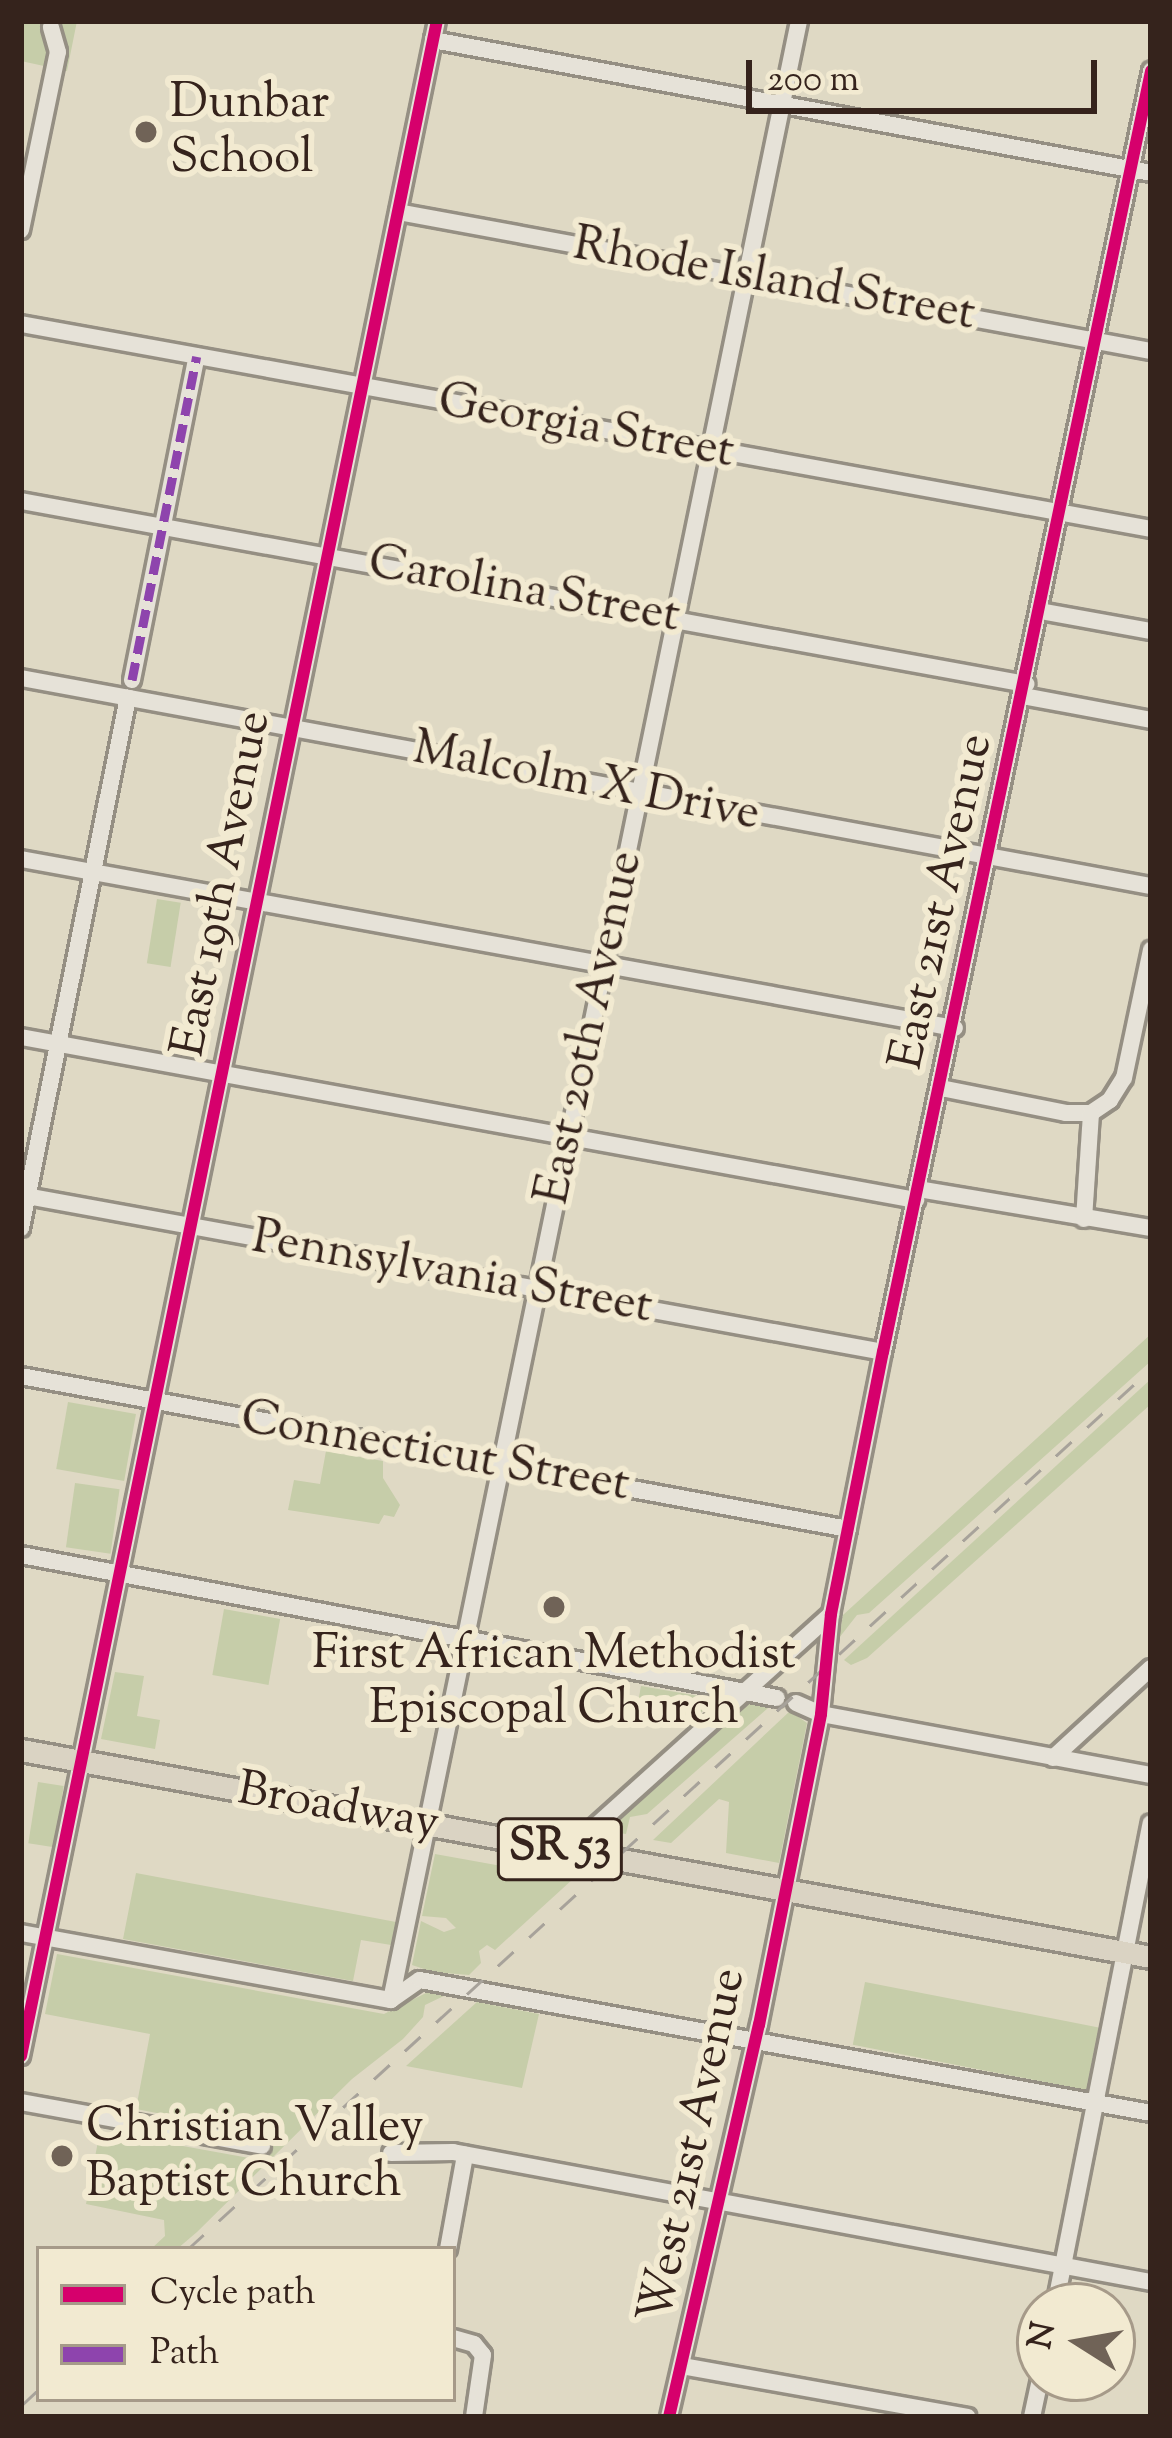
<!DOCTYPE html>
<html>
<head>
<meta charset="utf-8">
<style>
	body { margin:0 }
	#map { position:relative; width:1172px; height:2438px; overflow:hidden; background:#dfd9c4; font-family:"Sorts Mill Goudy",serif }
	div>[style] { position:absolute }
	.green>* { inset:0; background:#c6cda9; transform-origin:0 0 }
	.roads { filter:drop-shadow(3px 0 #958f83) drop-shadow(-3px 0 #958f83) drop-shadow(0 3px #958f83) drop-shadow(0 -3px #958f83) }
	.minor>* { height:16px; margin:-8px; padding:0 8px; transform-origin:8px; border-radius:8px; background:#e6e2d8 }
	.major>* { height:21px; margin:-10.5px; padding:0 10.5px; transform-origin:10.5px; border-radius:10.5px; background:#dad3c3 }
	.rail>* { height:3px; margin-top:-1.5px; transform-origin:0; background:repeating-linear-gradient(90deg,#a7a29a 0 21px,transparent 0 42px) }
	.quiet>* { height:9px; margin-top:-4.5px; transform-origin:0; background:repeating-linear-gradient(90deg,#8e44ad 0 18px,transparent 0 27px) }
	.cycleway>* { height:12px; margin:-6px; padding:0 6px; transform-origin:6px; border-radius:6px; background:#d6006c }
	.dots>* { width:33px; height:33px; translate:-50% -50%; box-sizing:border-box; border:6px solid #f2ead1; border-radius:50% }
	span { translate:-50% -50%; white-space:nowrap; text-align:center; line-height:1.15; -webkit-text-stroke:12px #f2ead1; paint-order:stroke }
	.shield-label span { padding:3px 9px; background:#f2ead1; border:3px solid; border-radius:9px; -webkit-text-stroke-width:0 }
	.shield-label { font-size:45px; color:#35231c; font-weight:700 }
	.poi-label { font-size:48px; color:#35231c }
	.left { translate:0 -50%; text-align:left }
	.street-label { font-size:48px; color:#35231c }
	.frame { position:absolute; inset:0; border:24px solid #35231c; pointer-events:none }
	.legend { position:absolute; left:36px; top:2246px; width:420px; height:156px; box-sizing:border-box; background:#f2ead1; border:3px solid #a69a89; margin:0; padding:15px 21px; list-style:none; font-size:36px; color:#35231c }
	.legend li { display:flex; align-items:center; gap:24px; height:60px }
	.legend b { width:60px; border:3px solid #a69a89 }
	.north { position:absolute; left:1016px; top:2282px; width:120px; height:120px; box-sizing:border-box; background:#f2ead1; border:3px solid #a69a89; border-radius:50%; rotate:281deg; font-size:33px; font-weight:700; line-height:48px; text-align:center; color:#35231c }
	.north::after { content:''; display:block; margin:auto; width:42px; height:54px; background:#706357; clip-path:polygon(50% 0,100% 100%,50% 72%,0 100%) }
	.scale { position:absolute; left:746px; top:60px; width:351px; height:54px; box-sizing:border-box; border:6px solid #35231c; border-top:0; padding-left:15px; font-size:36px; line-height:42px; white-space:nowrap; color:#35231c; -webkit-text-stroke:9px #f2ead1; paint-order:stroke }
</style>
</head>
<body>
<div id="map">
	<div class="green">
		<div style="clip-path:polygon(21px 21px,77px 21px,67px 71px,21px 61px)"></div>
		<div style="left:157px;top:899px;width:24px;height:65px;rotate:9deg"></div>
		<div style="clip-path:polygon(1151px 1334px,1151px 1361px,869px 1613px,857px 1615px,839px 1638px,843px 1615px)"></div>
		<div style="clip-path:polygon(1151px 1379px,1151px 1404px,867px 1658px,851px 1665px,844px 1660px)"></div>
		<div style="left:68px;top:1402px;width:69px;height:68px;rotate:10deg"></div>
		<div style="clip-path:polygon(326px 1451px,383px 1461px,383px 1478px,400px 1505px,394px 1517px,384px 1515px,379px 1524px,288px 1510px,294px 1480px,320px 1484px)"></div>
		<div style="left:75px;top:1483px;width:45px;height:65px;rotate:8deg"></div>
		<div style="left:224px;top:1609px;width:57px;height:67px;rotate:10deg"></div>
		<div style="clip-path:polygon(115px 1672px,144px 1676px,137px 1716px,160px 1720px,155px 1749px,101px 1739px)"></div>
		<div style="clip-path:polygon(641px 1686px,716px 1699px,684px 1728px,674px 1727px,635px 1719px)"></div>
		<div style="clip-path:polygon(744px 1702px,768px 1708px,647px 1814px,630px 1817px,626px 1834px,606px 1831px)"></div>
		<div style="clip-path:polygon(790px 1711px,807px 1723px,779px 1863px,726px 1853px,729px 1802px,719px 1799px,671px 1843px,653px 1840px)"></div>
		<div style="left:38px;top:1782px;width:26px;height:62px;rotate:9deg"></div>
		<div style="clip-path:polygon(435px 1854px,573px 1879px,495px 1950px,487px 1945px,479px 1951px,481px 1963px,469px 1975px,433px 1972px,412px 1965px,421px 1921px,444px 1932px,456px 1928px,446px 1918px,422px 1916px)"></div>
		<div style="clip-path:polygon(136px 1873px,396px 1922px,391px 1945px,361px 1940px,353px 1981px,123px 1939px)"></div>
		<div style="clip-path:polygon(57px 1954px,384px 2014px,428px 1992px,448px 1994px,425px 2005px,423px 2017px,403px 2039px,352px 2079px,197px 2232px,177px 2249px,151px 2249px,165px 2236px,164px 2220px,86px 2204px,100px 2131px,260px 2160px,280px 2137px,136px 2109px,150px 2034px,45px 2014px)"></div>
		<div style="left:865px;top:1982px;width:238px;height:64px;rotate:11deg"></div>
		<div style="clip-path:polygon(477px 2002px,539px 2014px,522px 2088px,406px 2066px)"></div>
	</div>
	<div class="roads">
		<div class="minor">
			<div style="left:433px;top:40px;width:730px;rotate:10.49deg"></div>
			<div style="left:398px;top:212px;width:766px;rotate:10.46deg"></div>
			<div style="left:21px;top:230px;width:182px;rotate:-78.3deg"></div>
			<div style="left:58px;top:52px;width:26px;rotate:-106deg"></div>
			<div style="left:21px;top:324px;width:1148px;rotate:10.28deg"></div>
			<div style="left:21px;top:501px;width:1022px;rotate:10.32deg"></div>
			<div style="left:1040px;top:611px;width:113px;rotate:10.2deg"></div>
			<div style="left:21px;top:678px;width:1149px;rotate:10.43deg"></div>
			<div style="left:132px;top:680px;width:330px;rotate:-78.7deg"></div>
			<div style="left:1023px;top:696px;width:130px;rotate:10.6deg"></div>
			<div style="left:21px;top:859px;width:949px;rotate:10.26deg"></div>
			<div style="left:21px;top:1037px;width:910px;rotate:10.32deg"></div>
			<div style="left:941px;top:1088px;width:127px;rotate:11.3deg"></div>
			<div style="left:1066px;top:1113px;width:25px"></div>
			<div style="left:1091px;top:1113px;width:23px;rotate:-34deg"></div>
			<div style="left:1110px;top:1100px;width:26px;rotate:-58deg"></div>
			<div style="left:1124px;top:1078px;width:131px;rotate:-78.1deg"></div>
			<div style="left:918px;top:1189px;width:236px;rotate:9.5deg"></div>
			<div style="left:21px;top:1195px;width:876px;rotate:10.32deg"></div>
			<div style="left:1084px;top:1219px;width:106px;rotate:-86.2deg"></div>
			<div style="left:21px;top:1228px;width:541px;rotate:-78.59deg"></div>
			<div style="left:21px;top:1376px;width:841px;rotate:10.48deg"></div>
			<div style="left:21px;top:1555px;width:769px;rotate:10.71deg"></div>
			<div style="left:796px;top:1703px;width:27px;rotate:24deg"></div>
			<div style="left:821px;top:1714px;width:336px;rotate:10.5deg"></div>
			<div style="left:1053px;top:1758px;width:133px;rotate:-42.6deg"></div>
			<div style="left:569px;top:1850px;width:353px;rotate:-42deg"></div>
			<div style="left:21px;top:1933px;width:376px;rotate:10.3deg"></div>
			<div style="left:391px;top:2000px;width:35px;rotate:-35deg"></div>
			<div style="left:420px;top:1980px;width:743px;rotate:10.31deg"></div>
			<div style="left:391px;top:2000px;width:2021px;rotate:-78.35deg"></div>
			<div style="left:21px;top:2056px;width:2077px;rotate:-78.45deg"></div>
			<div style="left:21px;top:2102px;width:245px;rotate:10.3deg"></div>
			<div style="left:391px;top:2153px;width:62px;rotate:-0.9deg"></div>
			<div style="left:453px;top:2152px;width:710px;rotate:10.55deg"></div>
			<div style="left:448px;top:2249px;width:96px;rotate:-79.7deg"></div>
			<div style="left:1055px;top:2306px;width:492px;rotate:-78.8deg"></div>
			<div style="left:453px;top:2338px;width:22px;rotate:16deg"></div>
			<div style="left:474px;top:2344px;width:14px;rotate:51deg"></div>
			<div style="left:483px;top:2355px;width:63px;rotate:98.3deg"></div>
			<div style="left:682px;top:2366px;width:290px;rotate:10.1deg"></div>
			<div style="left:669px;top:2417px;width:402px;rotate:-77.1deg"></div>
			<div style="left:759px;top:2025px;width:317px;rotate:-78.7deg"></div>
			<div style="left:821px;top:1714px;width:100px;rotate:-84.3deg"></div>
			<div style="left:831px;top:1614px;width:267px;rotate:-78.8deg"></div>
			<div style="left:883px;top:1352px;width:1309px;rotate:-78.18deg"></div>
			<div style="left:1032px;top:2417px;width:40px;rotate:-78deg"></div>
		</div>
		<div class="major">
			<div style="left:21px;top:1750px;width:1149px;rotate:10.38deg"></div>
		</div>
	</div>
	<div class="rail">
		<div style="left:188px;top:2249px;width:1305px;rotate:-42.42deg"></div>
		<div style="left:21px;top:2406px;width:25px;rotate:-43deg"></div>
	</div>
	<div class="quiet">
		<div style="left:132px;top:680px;width:330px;rotate:-78.7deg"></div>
	</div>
	<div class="cycleway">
		<div style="left:21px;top:2056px;width:2077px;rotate:-78.45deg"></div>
		<div style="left:669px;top:2417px;width:402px;rotate:-77.1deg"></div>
		<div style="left:759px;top:2025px;width:317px;rotate:-78.7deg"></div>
		<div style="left:821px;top:1714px;width:100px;rotate:-84.3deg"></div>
		<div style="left:831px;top:1614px;width:267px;rotate:-78.8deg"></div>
		<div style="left:883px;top:1352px;width:1309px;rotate:-78.18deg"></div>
	</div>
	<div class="dots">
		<div style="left:146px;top:132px;background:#706357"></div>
		<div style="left:554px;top:1607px;background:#706357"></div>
		<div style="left:62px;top:2156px;background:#706357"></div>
	</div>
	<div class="shield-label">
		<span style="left:560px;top:1849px">SR 53</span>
	</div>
	<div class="poi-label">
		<span class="left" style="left:170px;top:132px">Dunbar<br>School</span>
		<span style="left:554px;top:1683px">First African Methodist<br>Episcopal Church</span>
		<span class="left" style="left:86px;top:2156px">Christian Valley<br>Baptist Church</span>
	</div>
	<div class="street-label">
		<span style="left:774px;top:281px;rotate:10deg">Rhode Island Street</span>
		<span style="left:586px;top:428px;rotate:10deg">Georgia Street</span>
		<span style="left:524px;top:591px;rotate:10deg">Carolina Street</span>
		<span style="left:586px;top:783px;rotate:11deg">Malcolm X Drive</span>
		<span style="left:223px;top:884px;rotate:-79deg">East 19th Avenue</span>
		<span style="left:943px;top:902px;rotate:-78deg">East 21st Avenue</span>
		<span style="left:591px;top:1028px;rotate:-78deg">East 20th Avenue</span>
		<span style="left:452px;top:1274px;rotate:10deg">Pennsylvania Street</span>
		<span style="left:435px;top:1453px;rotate:10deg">Connecticut Street</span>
		<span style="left:338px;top:1808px;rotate:10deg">Broadway</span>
		<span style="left:694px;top:2146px;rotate:-78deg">West 21st Avenue</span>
	</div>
	<div class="frame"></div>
	<ul class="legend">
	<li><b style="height:15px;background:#d6006c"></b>Cycle path</li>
	<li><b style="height:15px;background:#8e44ad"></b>Path</li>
	</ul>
	<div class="north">N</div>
	<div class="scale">200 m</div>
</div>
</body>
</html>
